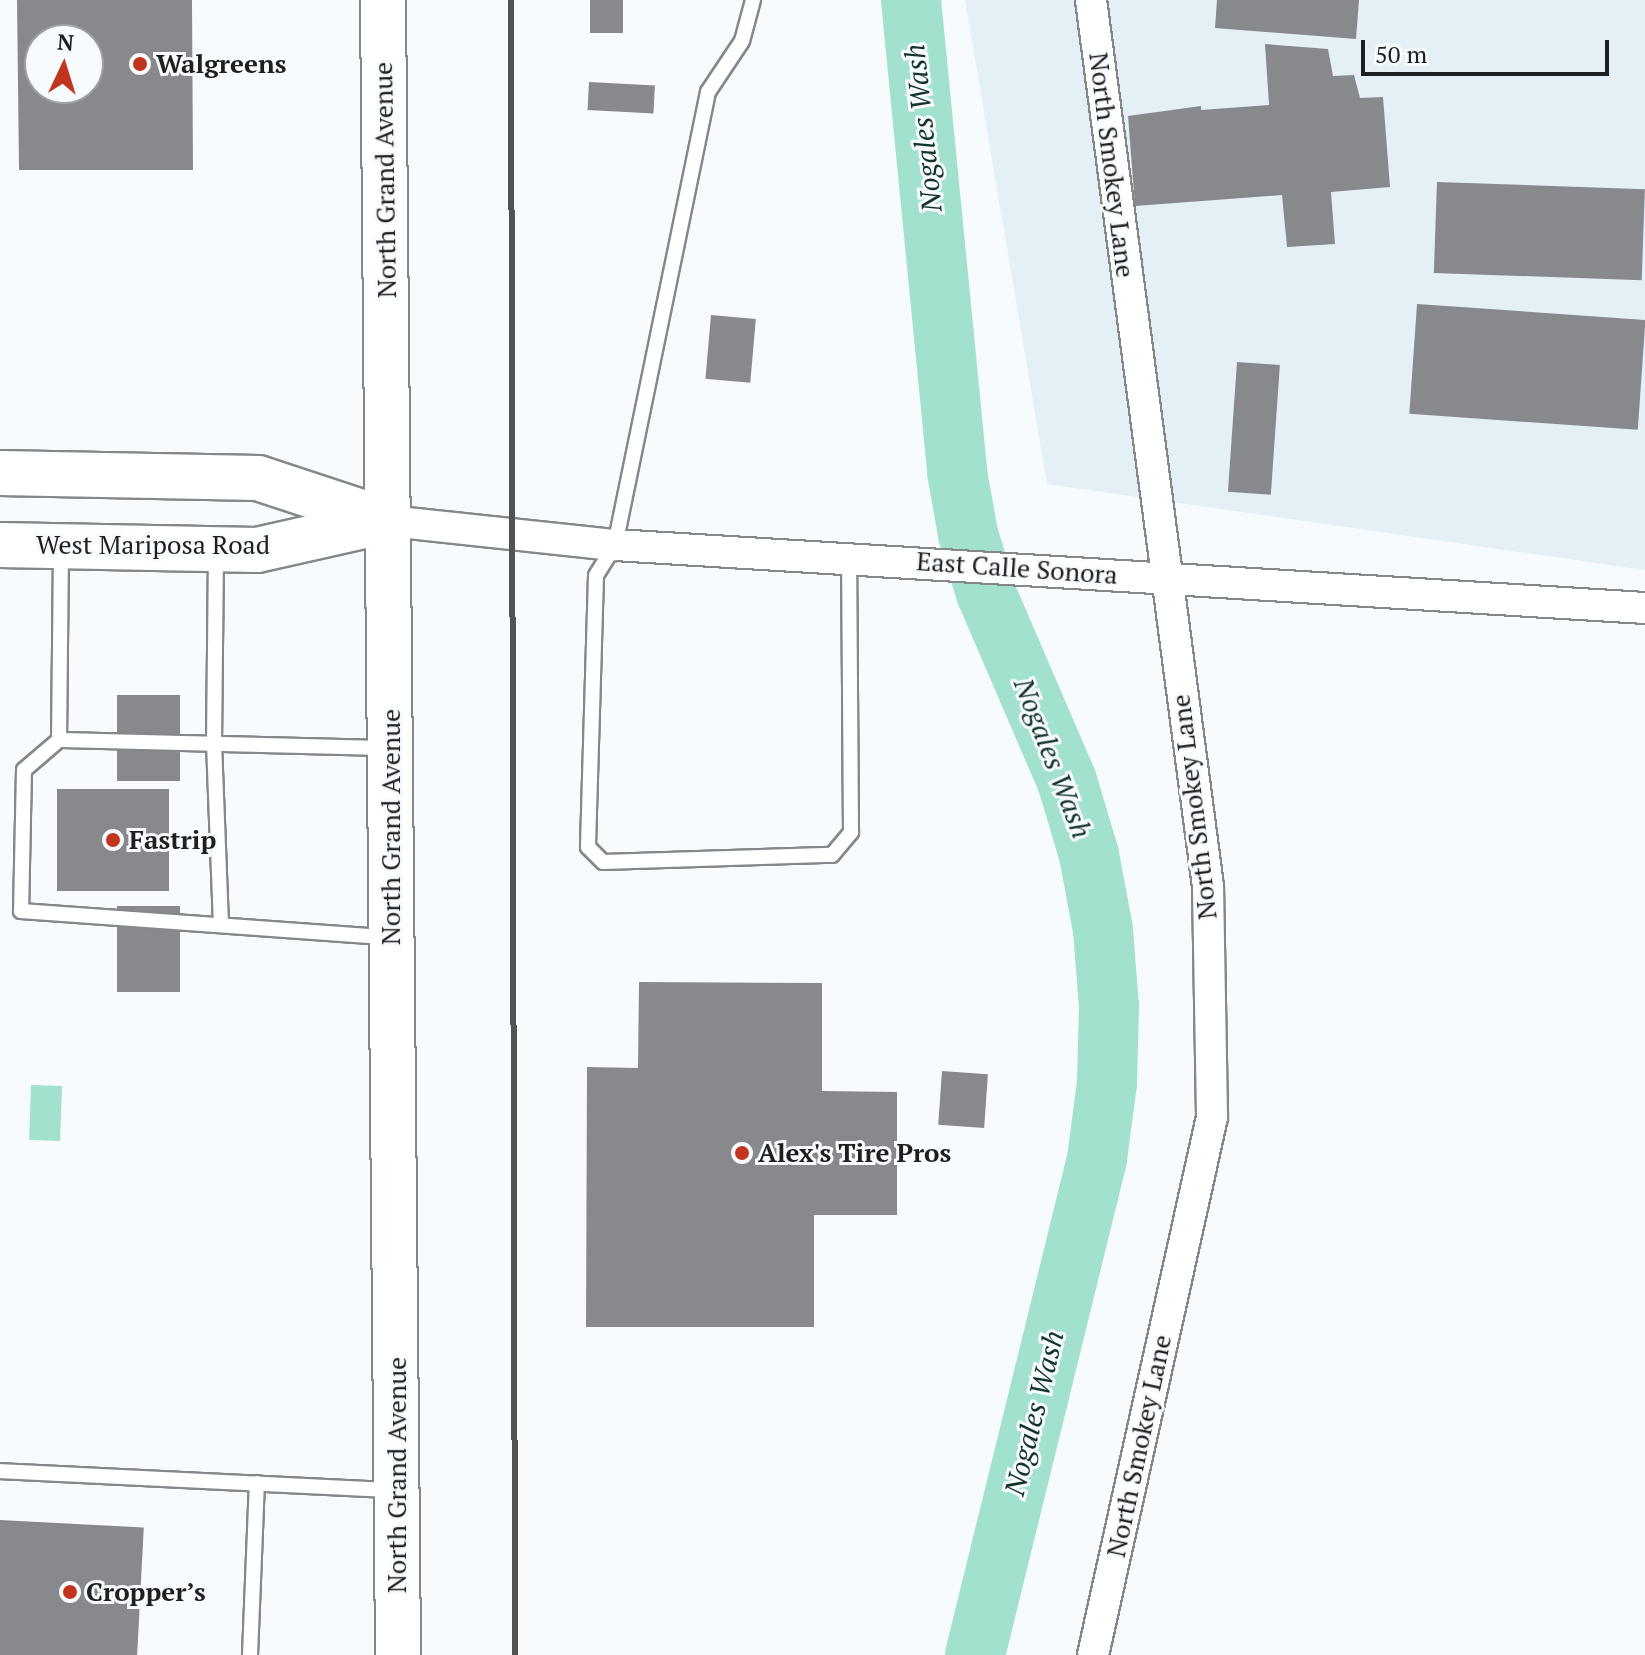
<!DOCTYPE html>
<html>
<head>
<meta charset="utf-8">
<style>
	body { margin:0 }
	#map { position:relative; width:1645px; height:1655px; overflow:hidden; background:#f7fbfe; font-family:"PT Serif",serif }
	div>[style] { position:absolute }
	.built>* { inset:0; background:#e4eff6 }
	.water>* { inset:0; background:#a1e1ce; transform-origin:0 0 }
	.river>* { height:60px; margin:-30px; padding:0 30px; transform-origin:30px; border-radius:30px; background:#a1e1ce }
	.building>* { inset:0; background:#88898c; transform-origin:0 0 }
	.roads { filter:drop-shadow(2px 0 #85888b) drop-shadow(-2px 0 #85888b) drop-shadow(0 2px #85888b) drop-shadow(0 -2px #85888b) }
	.service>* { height:14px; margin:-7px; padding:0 7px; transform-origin:7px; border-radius:7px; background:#fff }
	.minor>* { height:30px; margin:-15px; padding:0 15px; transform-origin:15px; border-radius:15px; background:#fff }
	.primary>* { height:44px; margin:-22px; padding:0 22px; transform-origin:22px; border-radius:22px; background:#fff }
	.rail>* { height:6px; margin:-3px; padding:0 3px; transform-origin:3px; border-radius:3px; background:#505253 }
	.dots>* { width:22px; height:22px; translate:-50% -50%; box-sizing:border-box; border:4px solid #f7fbfe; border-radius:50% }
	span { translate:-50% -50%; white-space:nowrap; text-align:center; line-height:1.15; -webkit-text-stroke:6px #f7fbfe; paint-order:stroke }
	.poi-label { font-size:26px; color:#1e1f20; font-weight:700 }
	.left { translate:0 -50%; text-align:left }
	.street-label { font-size:26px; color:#1e1f20 }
	.water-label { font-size:28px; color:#14332b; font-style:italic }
	.north { position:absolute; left:24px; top:24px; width:80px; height:80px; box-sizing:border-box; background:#f7fbfe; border:2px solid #a0a3a5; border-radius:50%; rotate:4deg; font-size:22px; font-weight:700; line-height:32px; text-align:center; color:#1e1f20 }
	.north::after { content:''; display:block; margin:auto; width:28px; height:36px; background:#c1351e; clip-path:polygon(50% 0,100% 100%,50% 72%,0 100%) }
	.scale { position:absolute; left:1361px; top:40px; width:248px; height:36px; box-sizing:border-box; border:4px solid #1e1f20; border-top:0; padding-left:10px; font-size:24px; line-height:28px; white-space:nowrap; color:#1e1f20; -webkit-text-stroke:6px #f7fbfe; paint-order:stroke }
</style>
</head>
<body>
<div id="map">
	<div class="built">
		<div style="clip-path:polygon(965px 0,1645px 0,1645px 570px,1047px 484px)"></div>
	</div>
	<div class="water">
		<div style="left:31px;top:1085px;width:31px;height:55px;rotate:2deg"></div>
	</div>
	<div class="river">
		<div style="left:911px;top:0;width:474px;rotate:84.4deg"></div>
		<div style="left:957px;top:472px;width:63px;rotate:79.9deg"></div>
		<div style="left:968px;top:534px;width:62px;rotate:73deg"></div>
		<div style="left:986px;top:593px;width:205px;rotate:66.7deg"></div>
		<div style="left:1067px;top:781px;width:77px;rotate:73.4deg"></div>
		<div style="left:1089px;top:855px;width:76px;rotate:79.4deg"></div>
		<div style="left:1103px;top:930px;width:76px;rotate:85.5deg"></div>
		<div style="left:1109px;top:1006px;width:77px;rotate:91.5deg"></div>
		<div style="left:1107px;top:1083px;width:77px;rotate:97.5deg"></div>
		<div style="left:1097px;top:1159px;width:511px;rotate:103.82deg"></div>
	</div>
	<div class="building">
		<div style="clip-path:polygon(evenodd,17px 0,192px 0,193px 170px,19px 170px,17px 0,40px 40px,88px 40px,88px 88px,40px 88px,40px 40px)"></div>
		<div style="left:590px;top:0;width:33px;height:33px"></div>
		<div style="clip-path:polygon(1217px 0,1359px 0,1356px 39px,1215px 28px)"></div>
		<div style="clip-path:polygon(1265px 44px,1328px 49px,1333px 76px,1354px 75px,1360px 98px,1383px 97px,1390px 187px,1331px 192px,1335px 244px,1287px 247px,1282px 195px,1135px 206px,1128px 116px,1201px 106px,1201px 110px,1269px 105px)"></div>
		<div style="left:589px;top:82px;width:66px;height:28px;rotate:3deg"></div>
		<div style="left:1437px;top:182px;width:208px;height:91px;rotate:2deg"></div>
		<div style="left:1417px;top:304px;width:229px;height:110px;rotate:4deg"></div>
		<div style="left:711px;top:315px;width:45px;height:64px;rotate:5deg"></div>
		<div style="left:1237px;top:362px;width:43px;height:130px;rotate:4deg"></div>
		<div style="left:117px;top:695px;width:63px;height:86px"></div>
		<div style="left:57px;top:789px;width:112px;height:102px"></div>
		<div style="left:180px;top:906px;width:86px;height:63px;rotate:90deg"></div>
		<div style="clip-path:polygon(639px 982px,822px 983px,822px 1091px,897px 1092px,897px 1215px,814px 1215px,814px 1327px,586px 1327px,587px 1067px,638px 1068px)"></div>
		<div style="left:942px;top:1071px;width:46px;height:54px;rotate:4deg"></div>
		<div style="left:0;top:1520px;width:144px;height:135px;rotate:3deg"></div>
	</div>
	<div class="roads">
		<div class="service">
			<div style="left:753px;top:0;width:42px;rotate:105deg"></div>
			<div style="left:742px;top:41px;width:61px;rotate:123.7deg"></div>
			<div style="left:708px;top:92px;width:462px;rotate:101.6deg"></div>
			<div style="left:615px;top:545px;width:36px;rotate:122deg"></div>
			<div style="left:596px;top:576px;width:271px;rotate:91.7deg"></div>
			<div style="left:588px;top:847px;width:21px;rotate:45deg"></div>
			<div style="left:603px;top:862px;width:229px;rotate:-1.8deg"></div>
			<div style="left:832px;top:855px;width:30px;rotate:-50deg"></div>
			<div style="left:851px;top:832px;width:275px;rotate:-90.4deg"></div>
			<div style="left:61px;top:551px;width:189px;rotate:90.6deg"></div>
			<div style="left:59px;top:740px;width:46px;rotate:139.4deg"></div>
			<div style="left:24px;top:770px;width:141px;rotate:91.2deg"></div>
			<div style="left:21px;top:911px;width:366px;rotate:4.1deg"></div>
			<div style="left:216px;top:553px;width:190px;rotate:90.6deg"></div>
			<div style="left:214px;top:743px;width:182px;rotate:87.8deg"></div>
			<div style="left:59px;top:740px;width:327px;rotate:1.4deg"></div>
			<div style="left:0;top:1471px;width:392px;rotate:2.8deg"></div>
			<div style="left:250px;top:1655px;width:172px;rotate:-87.7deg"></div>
		</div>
		<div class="minor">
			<div style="left:1091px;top:0;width:894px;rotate:82.48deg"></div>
			<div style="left:1208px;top:886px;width:231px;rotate:89deg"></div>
			<div style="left:1212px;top:1117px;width:551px;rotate:102.47deg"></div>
			<div style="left:389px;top:521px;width:227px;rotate:6.1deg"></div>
			<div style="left:615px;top:545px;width:1032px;rotate:3.5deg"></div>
		</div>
		<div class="primary">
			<div style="left:383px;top:0;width:1655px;rotate:89.48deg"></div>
			<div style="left:0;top:473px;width:258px;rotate:1.1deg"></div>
			<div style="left:258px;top:478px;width:138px;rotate:18.2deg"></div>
			<div style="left:0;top:545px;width:257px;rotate:1.1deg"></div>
			<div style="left:257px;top:550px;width:132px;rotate:-12.7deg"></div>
		</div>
	</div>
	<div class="rail">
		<div style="left:511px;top:0;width:1655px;rotate:89.86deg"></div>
	</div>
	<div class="dots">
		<div style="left:140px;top:64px;background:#c1351e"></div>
		<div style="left:113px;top:840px;background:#c1351e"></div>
		<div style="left:742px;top:1153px;background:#c1351e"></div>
		<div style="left:70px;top:1592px;background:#c1351e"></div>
	</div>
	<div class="poi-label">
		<span class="left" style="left:156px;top:64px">Walgreens</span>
		<span class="left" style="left:129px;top:840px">Fastrip</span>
		<span class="left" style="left:758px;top:1153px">Alex's Tire Pros</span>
		<span class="left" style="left:86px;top:1592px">Cropper’s</span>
	</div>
	<div class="street-label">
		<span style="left:1112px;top:165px;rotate:83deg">North Smokey Lane</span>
		<span style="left:385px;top:180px;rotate:-91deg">North Grand Avenue</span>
		<span style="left:153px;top:545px">West Mariposa Road</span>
		<span style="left:1017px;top:568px;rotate:4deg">East Calle Sonora</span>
		<span style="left:1194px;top:807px;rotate:-97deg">North Smokey Lane</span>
		<span style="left:391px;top:827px;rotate:-90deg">North Grand Avenue</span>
		<span style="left:1139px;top:1446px;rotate:-78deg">North Smokey Lane</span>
		<span style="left:397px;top:1475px;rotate:-90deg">North Grand Avenue</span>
	</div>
	<div class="water-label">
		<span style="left:923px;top:128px;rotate:-96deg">Nogales Wash</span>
		<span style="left:1053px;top:758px;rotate:69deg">Nogales Wash</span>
		<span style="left:1034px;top:1413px;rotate:-76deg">Nogales Wash</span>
	</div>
	<div class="north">N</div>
	<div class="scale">50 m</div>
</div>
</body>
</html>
